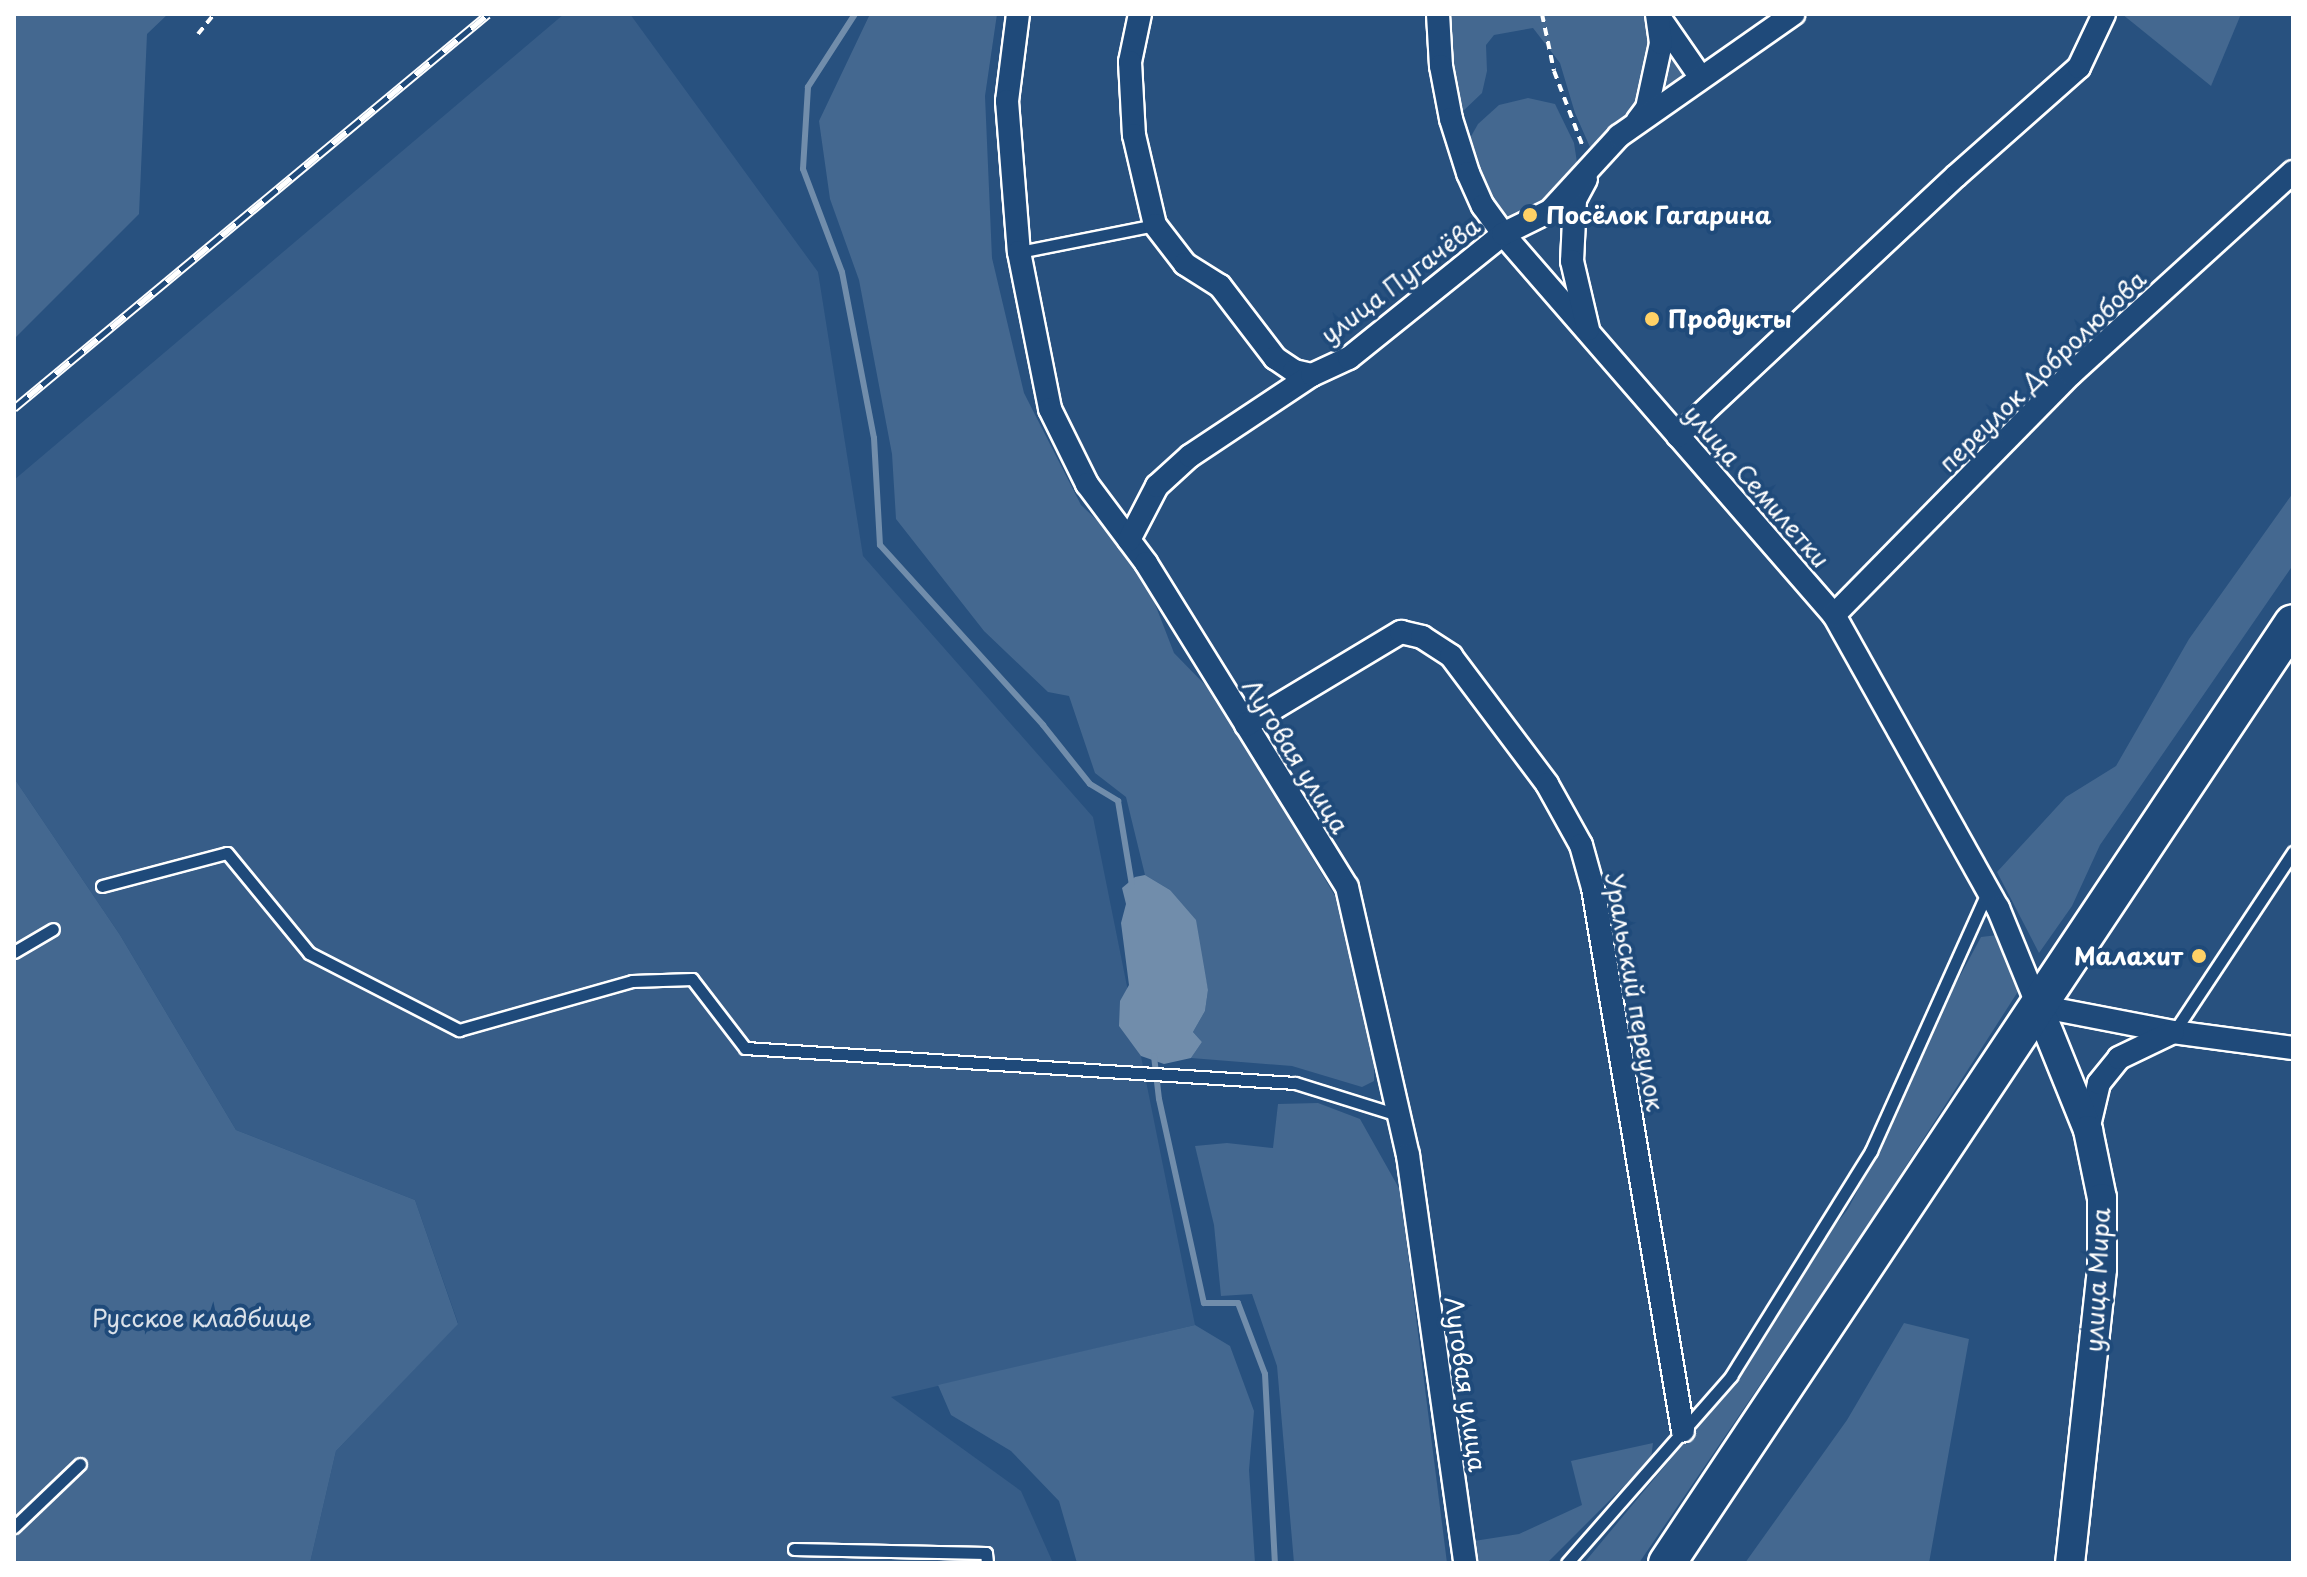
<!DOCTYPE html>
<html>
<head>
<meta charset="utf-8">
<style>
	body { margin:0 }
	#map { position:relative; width:2307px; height:1577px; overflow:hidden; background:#28517f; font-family:"Playpen Sans",sans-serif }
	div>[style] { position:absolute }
	.built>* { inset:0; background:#375d88 }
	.green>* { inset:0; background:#446890 }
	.water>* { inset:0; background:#718dab }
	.stream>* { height:6px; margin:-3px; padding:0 3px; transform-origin:3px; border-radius:3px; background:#718dab }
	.path>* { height:4px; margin-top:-2px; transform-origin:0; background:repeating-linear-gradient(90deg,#fff 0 8px,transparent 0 14px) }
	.roads { filter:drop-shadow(2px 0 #fff) drop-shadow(-2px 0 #fff) drop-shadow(0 2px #fff) drop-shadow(0 -2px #fff) }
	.service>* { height:11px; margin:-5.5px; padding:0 5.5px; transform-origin:5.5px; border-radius:5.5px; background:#1f4a7a }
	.minor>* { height:22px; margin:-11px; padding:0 11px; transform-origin:11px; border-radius:11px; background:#1f4a7a }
	.tertiary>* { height:28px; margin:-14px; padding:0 14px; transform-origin:14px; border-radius:14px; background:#1f4a7a }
	.primary>* { height:36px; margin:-18px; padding:0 18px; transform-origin:18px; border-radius:18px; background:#1f4a7a }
	.rail>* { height:9px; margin-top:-4.5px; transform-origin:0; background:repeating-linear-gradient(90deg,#1f4a7a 0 18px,#fff 0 36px); box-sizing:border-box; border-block:2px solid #fff }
	.dots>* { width:22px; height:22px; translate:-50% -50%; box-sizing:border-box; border:4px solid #1f4a7a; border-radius:50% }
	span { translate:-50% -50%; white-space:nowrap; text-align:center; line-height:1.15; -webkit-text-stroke:8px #1f4a7a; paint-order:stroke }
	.poi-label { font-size:24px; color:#fff; font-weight:700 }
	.left { translate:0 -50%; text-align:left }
	.right { translate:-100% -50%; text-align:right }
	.street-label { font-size:24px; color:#fff }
	.park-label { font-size:24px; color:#dae1e9 }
	.frame { position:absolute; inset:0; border:16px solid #fff; pointer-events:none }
</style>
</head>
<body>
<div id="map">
	<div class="built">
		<div style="clip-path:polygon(564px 14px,630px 14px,818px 272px,863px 556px,1093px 817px,1195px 1325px,891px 1397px,1021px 1491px,1053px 1563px,310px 1563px,336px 1451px,458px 1323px,415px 1200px,236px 1130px,120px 935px,14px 778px,14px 480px)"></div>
	</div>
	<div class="green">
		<div style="clip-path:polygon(14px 14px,168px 14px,147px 34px,139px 214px,14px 339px)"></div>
		<div style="clip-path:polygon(870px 14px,997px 14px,985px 96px,992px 258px,1024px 393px,1081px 505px,1123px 545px,1150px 591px,1174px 653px,1216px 696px,1335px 896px,1374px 1057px,1374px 1081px,1362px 1087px,1292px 1066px,1191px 1058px,1202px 1042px,1193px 1032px,1205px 1011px,1208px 990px,1202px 962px,1170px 890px,1145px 875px,1126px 797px,1095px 773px,1069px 696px,1048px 692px,984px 631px,896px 519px,892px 454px,859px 280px,830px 199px,819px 121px)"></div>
		<div style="clip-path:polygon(1450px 14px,1652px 14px,1684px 74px,1679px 89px,1639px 105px,1593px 154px,1575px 113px,1560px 63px,1533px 28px,1494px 35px,1486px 45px,1487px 71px,1482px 93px,1461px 113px,1456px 101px,1448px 38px)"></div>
		<div style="clip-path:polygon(2122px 14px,2241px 14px,2211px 86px)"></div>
		<div style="clip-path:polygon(1528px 98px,1555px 104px,1574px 143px,1578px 169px,1559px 195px,1509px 226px,1474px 165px,1469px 140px,1478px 124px,1499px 105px)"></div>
		<div style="clip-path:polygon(2293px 493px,2293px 565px,2100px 845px,2072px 906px,2039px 953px,1997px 872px,2066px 797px,2116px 766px,2189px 639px)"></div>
		<div style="clip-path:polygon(14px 778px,120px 935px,236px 1130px,415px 1200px,458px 1324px,336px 1451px,310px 1563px,14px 1563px)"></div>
		<div style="clip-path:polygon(1998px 935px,2026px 979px,1863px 1233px,1639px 1563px,1584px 1563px,1734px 1383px,1822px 1242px,1848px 1209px,1895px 1118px,1933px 1026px,1981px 937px)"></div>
		<div style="clip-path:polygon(1318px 1103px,1360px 1119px,1400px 1190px,1447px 1563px,1294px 1563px,1277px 1366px,1252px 1294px,1221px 1296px,1214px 1225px,1195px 1146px,1227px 1143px,1273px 1148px,1278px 1104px)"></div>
		<div style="clip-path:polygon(1904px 1323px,1969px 1339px,1929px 1563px,1745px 1563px,1847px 1420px)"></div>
		<div style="clip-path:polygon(1195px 1325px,1230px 1346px,1254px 1411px,1249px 1470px,1255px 1563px,1077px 1563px,1059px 1501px,1011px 1451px,951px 1415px,938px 1385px)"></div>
		<div style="clip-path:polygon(1653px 1443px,1651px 1459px,1547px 1563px,1476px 1563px,1474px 1541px,1519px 1534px,1582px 1505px,1571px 1461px)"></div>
	</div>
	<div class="water">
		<div style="clip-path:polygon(1145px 875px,1170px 890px,1196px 920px,1208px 990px,1205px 1011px,1193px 1032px,1202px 1042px,1191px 1058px,1164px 1064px,1141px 1056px,1119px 1026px,1120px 1001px,1129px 985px,1121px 923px,1126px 904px,1122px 888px,1135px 877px)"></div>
	</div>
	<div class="stream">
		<div style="left:855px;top:14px;width:87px;rotate:122.8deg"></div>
		<div style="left:808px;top:87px;width:82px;rotate:93.5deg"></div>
		<div style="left:803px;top:169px;width:110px;rotate:69.3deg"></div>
		<div style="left:842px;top:272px;width:169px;rotate:79.1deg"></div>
		<div style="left:874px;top:438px;width:107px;rotate:86.8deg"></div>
		<div style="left:880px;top:545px;width:243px;rotate:47.8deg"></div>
		<div style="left:1043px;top:725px;width:75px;rotate:51.5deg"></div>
		<div style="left:1090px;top:784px;width:33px;rotate:31deg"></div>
		<div style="left:1118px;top:801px;width:86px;rotate:80.6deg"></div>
		<div style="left:1154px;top:1056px;width:43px;rotate:83.4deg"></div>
		<div style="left:1159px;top:1099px;width:209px;rotate:77.6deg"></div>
		<div style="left:1204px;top:1303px;width:34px"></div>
		<div style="left:1238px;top:1303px;width:76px;rotate:69.2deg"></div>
		<div style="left:1265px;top:1374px;width:189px;rotate:87deg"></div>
	</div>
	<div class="path">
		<div style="left:1542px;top:14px;width:58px;rotate:78.1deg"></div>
		<div style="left:1554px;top:71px;width:81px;rotate:69.1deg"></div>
		<div style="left:198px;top:34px;width:26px;rotate:-51deg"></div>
	</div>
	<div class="roads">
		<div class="service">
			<div style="left:1019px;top:252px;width:139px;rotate:-11.2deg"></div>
			<div style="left:102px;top:886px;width:129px;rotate:-14.8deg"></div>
			<div style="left:227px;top:853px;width:129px;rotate:50.6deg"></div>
			<div style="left:309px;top:953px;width:169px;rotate:27.2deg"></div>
			<div style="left:459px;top:1030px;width:180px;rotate:-15.8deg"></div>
			<div style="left:632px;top:981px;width:60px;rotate:-1.9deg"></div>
			<div style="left:692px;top:979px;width:87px;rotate:52.5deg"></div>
			<div style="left:745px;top:1048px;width:551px;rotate:3.64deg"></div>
			<div style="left:1295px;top:1083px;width:108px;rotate:17.3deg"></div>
			<div style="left:14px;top:952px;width:45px;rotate:-30.5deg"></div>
			<div style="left:2174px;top:1032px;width:216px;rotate:-56.5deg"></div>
			<div style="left:14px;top:1527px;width:91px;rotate:-43.7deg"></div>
			<div style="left:794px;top:1549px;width:192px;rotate:1.2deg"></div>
			<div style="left:986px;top:1553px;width:10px;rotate:84deg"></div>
			<div style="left:1567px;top:1563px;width:249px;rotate:-48.7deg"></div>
			<div style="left:1731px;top:1376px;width:265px;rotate:-58.1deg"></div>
			<div style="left:1871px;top:1151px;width:285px;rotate:-65.8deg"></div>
		</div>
		<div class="minor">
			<div style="left:1018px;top:14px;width:88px;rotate:97.2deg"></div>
			<div style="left:1007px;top:101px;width:151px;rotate:85.5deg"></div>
			<div style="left:1019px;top:252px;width:160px;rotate:78.8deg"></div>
			<div style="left:1050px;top:409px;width:84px;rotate:63.7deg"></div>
			<div style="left:1087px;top:484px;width:99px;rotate:53.2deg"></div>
			<div style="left:1146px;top:563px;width:381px;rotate:58.2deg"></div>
			<div style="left:1347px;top:887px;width:275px;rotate:77.2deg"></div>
			<div style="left:1408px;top:1155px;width:412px;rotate:82deg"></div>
			<div style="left:1140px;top:14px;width:49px;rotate:101.8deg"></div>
			<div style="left:1130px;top:62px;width:73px;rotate:86.9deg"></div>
			<div style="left:1134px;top:135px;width:92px;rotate:76.9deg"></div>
			<div style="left:1155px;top:225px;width:49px;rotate:52.4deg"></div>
			<div style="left:1185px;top:264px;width:41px;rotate:32.2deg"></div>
			<div style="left:1220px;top:286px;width:91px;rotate:52.6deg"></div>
			<div style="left:1275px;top:358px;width:23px;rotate:34deg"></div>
			<div style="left:1294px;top:371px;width:18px;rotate:13deg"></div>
			<div style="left:1438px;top:14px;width:52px;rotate:86.7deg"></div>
			<div style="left:1441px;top:66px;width:54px;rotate:79.3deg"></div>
			<div style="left:1451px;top:119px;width:57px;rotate:72.5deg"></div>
			<div style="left:1468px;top:173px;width:36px;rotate:66deg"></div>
			<div style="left:1483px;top:206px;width:34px;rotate:54deg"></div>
			<div style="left:1503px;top:234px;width:505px;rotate:49.02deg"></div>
			<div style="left:1834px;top:615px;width:336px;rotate:60.8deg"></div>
			<div style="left:1998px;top:908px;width:106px;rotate:67.8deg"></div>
			<div style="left:2038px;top:1006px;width:137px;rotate:10.9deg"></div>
			<div style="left:2173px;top:1032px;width:121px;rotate:7.6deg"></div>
			<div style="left:1661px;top:20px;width:70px;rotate:55.4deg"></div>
			<div style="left:1638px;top:120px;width:15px;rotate:-53deg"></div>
			<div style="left:1647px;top:108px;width:66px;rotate:-77.8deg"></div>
			<div style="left:1661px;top:43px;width:29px;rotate:-98deg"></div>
			<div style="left:1586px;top:179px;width:24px;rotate:118deg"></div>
			<div style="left:1575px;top:200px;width:61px;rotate:92.8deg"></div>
			<div style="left:1572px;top:261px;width:70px;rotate:76.8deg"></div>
			<div style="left:1678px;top:436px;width:381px;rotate:-43.1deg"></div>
			<div style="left:1956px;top:176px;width:164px;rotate:-41.5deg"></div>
			<div style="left:2079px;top:67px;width:59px;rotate:-64.7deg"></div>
			<div style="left:1129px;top:540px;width:61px;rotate:-62.6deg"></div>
			<div style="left:1157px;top:486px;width:45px;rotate:-42.3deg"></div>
			<div style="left:1190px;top:456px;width:146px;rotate:-33.6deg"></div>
			<div style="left:1312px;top:375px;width:41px;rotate:-24.7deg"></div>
			<div style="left:1349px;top:358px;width:198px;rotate:-38.8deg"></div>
			<div style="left:1503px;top:234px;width:52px;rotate:-26.1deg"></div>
			<div style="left:1550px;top:211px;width:102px;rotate:-47.4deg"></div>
			<div style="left:1619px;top:136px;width:213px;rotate:-35deg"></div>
			<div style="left:1834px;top:615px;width:338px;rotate:-45.5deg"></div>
			<div style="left:2071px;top:374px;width:300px;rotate:-42.3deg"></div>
			<div style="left:1246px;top:725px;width:181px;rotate:-31deg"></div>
			<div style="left:1401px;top:632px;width:22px;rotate:13deg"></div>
			<div style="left:1422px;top:637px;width:35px;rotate:33deg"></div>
			<div style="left:1451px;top:656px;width:160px;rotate:53.1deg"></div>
			<div style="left:1547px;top:784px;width:70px;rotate:60.9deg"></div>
			<div style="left:1581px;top:845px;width:45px;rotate:74.4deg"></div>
			<div style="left:1593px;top:888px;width:550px;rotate:80.59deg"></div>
			<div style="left:2088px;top:1130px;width:48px;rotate:-76.8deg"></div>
			<div style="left:2099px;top:1083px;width:32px;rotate:-51deg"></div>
			<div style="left:2119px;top:1058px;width:60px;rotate:-25.7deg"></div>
		</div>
		<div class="tertiary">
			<div style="left:2038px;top:1006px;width:134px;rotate:68deg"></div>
			<div style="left:2088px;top:1130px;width:69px;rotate:78.4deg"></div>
			<div style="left:2102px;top:1198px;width:71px;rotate:90deg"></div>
			<div style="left:2102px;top:1269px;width:296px;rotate:96.2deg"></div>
		</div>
		<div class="primary">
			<div style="left:1667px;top:1563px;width:1129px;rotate:-56.34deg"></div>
		</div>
	</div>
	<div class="rail">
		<div style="left:14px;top:408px;width:616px;rotate:-39.73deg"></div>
	</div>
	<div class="dots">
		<div style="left:1530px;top:215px;background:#ffd166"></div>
		<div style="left:1652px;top:319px;background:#ffd166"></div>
		<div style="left:2199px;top:956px;background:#ffd166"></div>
	</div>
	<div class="poi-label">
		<span class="left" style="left:1546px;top:215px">Посёлок Гагарина</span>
		<span class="left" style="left:1668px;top:319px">Продукты</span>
		<span class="right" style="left:2183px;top:956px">Малахит</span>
	</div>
	<div class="street-label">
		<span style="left:1400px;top:280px;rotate:-37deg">улица Пугачёва</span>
		<span style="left:2042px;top:371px;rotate:-44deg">переулок Добролюбова</span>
		<span style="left:1757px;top:486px;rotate:49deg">улица Семилетки</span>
		<span style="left:1296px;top:756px;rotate:58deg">Луговая улица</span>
		<span style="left:1635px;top:992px;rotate:80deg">Уральский переулок</span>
		<span style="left:2097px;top:1280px;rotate:-87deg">улица Мира</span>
		<span style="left:1466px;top:1384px;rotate:82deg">Луговая улица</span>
	</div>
	<div class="park-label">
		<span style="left:202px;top:1318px">Русское кладбище</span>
	</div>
	<div class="frame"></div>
</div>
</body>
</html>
